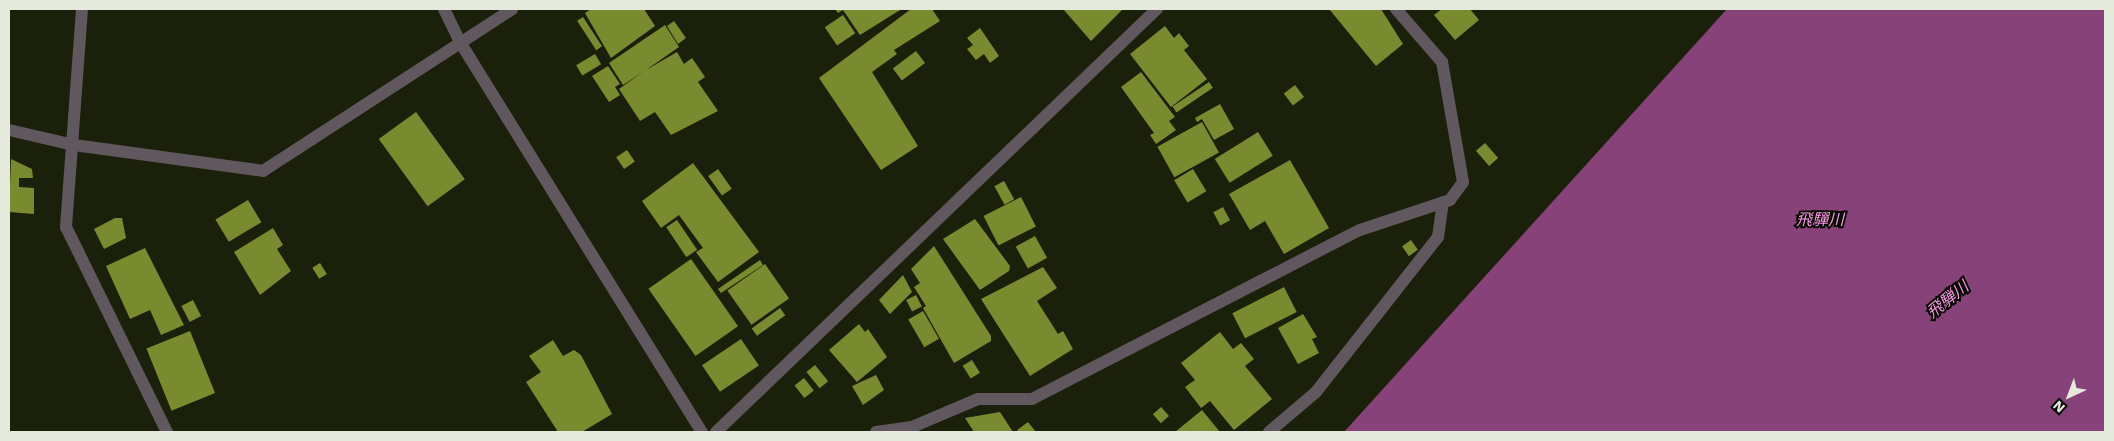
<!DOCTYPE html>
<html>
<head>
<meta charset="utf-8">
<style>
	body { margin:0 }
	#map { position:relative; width:2114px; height:441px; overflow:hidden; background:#1b200b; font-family:"Work Sans","Noto Sans JP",sans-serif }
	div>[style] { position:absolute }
	.water>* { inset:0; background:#874379 }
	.building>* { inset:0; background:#7a8b2f; transform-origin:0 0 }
	.service>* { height:12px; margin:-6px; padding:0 6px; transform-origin:6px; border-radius:6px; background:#61585f }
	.minor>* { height:12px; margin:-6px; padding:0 6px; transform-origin:6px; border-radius:6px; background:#61585f }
	.tertiary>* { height:12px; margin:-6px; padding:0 6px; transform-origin:6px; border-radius:6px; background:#61585f }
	span { translate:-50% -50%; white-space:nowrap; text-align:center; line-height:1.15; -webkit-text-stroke:4px #070802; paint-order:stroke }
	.water-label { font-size:16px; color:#fa99e5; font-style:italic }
	.frame { position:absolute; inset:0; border:10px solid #e6eadc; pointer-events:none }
	.north { position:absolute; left:2044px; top:371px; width:50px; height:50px; -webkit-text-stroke:4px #070802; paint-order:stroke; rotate:223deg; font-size:14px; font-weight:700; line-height:20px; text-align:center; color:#e6eadc }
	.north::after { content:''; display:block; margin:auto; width:18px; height:22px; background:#e6eadc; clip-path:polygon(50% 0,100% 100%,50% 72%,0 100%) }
</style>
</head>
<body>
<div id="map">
	<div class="water">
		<div style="clip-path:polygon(1727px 9px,2105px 9px,2105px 432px,1344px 432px)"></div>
	</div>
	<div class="building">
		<div style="clip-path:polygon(591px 9px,644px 9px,655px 26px,611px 58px,585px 13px)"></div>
		<div style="clip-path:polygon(835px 9px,899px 9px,900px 10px,860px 35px,843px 10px,838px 13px)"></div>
		<div style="clip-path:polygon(911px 9px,932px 9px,940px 21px,894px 50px,897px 54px,872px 72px,918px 146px,881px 170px,819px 78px)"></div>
		<div style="clip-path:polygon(1063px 9px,1120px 9px,1122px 10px,1091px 41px)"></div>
		<div style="clip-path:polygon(1329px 9px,1381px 9px,1403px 44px,1376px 66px)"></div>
		<div style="clip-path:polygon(1442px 9px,1470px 9px,1479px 20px,1455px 40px,1434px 15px)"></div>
		<div style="left:843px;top:15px;width:22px;height:22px;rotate:56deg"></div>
		<div style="left:583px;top:17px;width:35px;height:7px;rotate:57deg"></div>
		<div style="clip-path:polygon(674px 21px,686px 38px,678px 44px,667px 26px)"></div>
		<div style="clip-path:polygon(665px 25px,679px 47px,646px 70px,677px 52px,684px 64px,692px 58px,705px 77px,698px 82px,718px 111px,671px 135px,655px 112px,640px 121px,619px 89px,644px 71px,623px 85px,609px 63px)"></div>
		<div style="clip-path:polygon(1165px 26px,1174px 38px,1179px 33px,1189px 46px,1184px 50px,1207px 79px,1171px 107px,1130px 54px)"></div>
		<div style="clip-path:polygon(980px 28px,999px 56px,990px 63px,984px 54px,976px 60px,967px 49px,973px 45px,967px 38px)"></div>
		<div style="left:916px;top:51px;width:15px;height:29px;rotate:53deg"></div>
		<div style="left:595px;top:54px;width:12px;height:22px;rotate:59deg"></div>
		<div style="clip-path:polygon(608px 66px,620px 84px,615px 87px,620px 95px,609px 102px,592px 76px)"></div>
		<div style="clip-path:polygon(1141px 72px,1175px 117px,1169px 121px,1176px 130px,1156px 144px,1150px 135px,1154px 133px,1121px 87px)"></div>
		<div style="left:1209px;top:82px;width:7px;height:44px;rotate:56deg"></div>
		<div style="left:1295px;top:85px;width:15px;height:14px;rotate:53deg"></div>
		<div style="clip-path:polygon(1220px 104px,1234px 129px,1214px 140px,1202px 119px,1197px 122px,1195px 118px)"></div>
		<div style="left:416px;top:112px;width:83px;height:46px;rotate:54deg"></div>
		<div style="left:1202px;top:122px;width:35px;height:51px;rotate:61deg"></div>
		<div style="left:1258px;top:132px;width:28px;height:51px;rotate:58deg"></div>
		<div style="left:1485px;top:143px;width:20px;height:12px;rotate:49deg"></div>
		<div style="left:627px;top:150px;width:14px;height:13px;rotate:56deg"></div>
		<div style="clip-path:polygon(11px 159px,32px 169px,33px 178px,19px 178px,19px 187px,34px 188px,34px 214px,9px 212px)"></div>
		<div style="clip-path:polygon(1290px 160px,1329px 228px,1284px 254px,1265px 221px,1250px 230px,1229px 194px)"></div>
		<div style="clip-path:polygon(693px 163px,759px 252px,718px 282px,696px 252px,703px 248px,679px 215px,661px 228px,642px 201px)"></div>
		<div style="left:718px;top:169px;width:24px;height:12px;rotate:55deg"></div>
		<div style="left:1193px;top:169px;width:26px;height:22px;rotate:59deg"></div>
		<div style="left:1004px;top:181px;width:21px;height:11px;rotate:61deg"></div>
		<div style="left:1021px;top:197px;width:33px;height:42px;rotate:63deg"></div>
		<div style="left:248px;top:200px;width:26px;height:38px;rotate:59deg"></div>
		<div style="left:1223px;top:207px;width:15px;height:11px;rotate:62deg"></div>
		<div style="clip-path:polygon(115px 218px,122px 218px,126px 238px,104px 249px,94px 229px)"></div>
		<div style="clip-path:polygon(975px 219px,1010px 266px,1009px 271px,980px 290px,943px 239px)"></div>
		<div style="left:677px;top:220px;width:36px;height:13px;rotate:56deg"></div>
		<div style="clip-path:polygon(273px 228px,283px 245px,277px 249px,291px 271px,260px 295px,234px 252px)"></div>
		<div style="left:1035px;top:236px;width:25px;height:22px;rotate:61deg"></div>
		<div style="left:1411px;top:240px;width:12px;height:11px;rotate:55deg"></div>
		<div style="clip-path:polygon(934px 246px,991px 336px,991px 341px,954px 363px,923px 308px,926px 306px,914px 287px,920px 283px,911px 269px)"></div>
		<div style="clip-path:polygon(145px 248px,184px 325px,161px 335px,150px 310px,130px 319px,106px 266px)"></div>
		<div style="left:691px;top:259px;width:82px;height:52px;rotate:55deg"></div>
		<div style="clip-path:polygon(760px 260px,763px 265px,721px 293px,718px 289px)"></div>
		<div style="left:320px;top:263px;width:13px;height:9px;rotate:58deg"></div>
		<div style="left:765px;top:264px;width:42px;height:46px;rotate:55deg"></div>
		<div style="clip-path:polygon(1043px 267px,1057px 288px,1037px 301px,1058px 334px,1063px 331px,1073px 349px,1030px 376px,981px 299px)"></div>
		<div style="clip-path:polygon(903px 275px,912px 292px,890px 314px,879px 300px)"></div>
		<div style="left:1284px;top:287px;width:28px;height:58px;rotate:63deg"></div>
		<div style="left:916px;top:295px;width:13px;height:11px;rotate:63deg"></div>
		<div style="left:193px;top:300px;width:18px;height:13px;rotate:63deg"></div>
		<div style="left:780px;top:308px;width:9px;height:35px;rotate:54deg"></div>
		<div style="left:923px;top:311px;width:32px;height:17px;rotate:60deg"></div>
		<div style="clip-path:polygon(1303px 314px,1317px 337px,1312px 339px,1319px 353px,1298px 364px,1278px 328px)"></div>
		<div style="clip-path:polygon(859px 324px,865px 332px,868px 329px,887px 357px,857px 382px,829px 350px)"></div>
		<div style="left:190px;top:331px;width:67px;height:47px;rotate:68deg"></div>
		<div style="clip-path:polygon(1220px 332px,1233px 349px,1241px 343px,1254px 359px,1245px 366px,1272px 399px,1234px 430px,1210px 401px,1201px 408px,1185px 387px,1195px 380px,1181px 363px)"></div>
		<div style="left:741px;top:339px;width:32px;height:47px;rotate:56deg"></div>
		<div style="clip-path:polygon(553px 340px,563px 356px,574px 350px,581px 355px,612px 414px,582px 432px,558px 432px,526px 382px,541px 372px,529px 356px)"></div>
		<div style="left:972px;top:360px;width:15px;height:11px;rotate:58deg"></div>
		<div style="left:815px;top:365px;width:21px;height:11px;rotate:51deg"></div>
		<div style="clip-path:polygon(876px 375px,884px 390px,863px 405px,852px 386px)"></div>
		<div style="left:804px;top:378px;width:16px;height:12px;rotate:52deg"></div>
		<div style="left:1161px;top:407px;width:12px;height:11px;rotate:48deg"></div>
		<div style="clip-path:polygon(1202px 410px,1220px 432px,1175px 432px)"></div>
		<div style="clip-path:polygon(1000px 412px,1013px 432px,974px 432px,965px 418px)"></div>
		<div style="clip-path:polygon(1028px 422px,1036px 432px,1019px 432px,1017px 430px)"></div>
	</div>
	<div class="service">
		<div style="left:82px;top:9px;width:219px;rotate:94.2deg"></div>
		<div style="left:66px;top:227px;width:229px;rotate:63.8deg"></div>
		<div style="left:876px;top:432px;width:36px;rotate:-8deg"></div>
		<div style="left:912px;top:427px;width:72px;rotate:-23deg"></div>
		<div style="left:978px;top:399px;width:54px"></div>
		<div style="left:1032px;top:399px;width:369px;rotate:-27.3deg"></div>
		<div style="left:1360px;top:230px;width:95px;rotate:-18.4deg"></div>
		<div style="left:1450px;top:200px;width:22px;rotate:-54deg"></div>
		<div style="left:1463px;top:182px;width:122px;rotate:-99.9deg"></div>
		<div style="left:1442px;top:62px;width:70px;rotate:-131deg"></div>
		<div style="left:1269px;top:432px;width:62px;rotate:-40.4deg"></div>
		<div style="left:1316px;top:392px;width:197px;rotate:-51.8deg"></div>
		<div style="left:1438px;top:237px;width:35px;rotate:-82deg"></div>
	</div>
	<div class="minor">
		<div style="left:9px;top:130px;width:67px;rotate:13deg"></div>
		<div style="left:74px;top:145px;width:191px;rotate:7.8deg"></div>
		<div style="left:263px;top:171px;width:297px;rotate:-33deg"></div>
		<div style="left:716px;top:432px;width:611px;rotate:-43.81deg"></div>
	</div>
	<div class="tertiary">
		<div style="left:444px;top:9px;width:37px;rotate:64deg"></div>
		<div style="left:460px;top:42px;width:459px;rotate:58.2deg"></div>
	</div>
	<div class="water-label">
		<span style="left:1820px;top:220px">飛驒川</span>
		<span style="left:1948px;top:300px;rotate:-39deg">飛騨川</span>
	</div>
	<div class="frame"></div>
	<div class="north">N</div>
</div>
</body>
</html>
